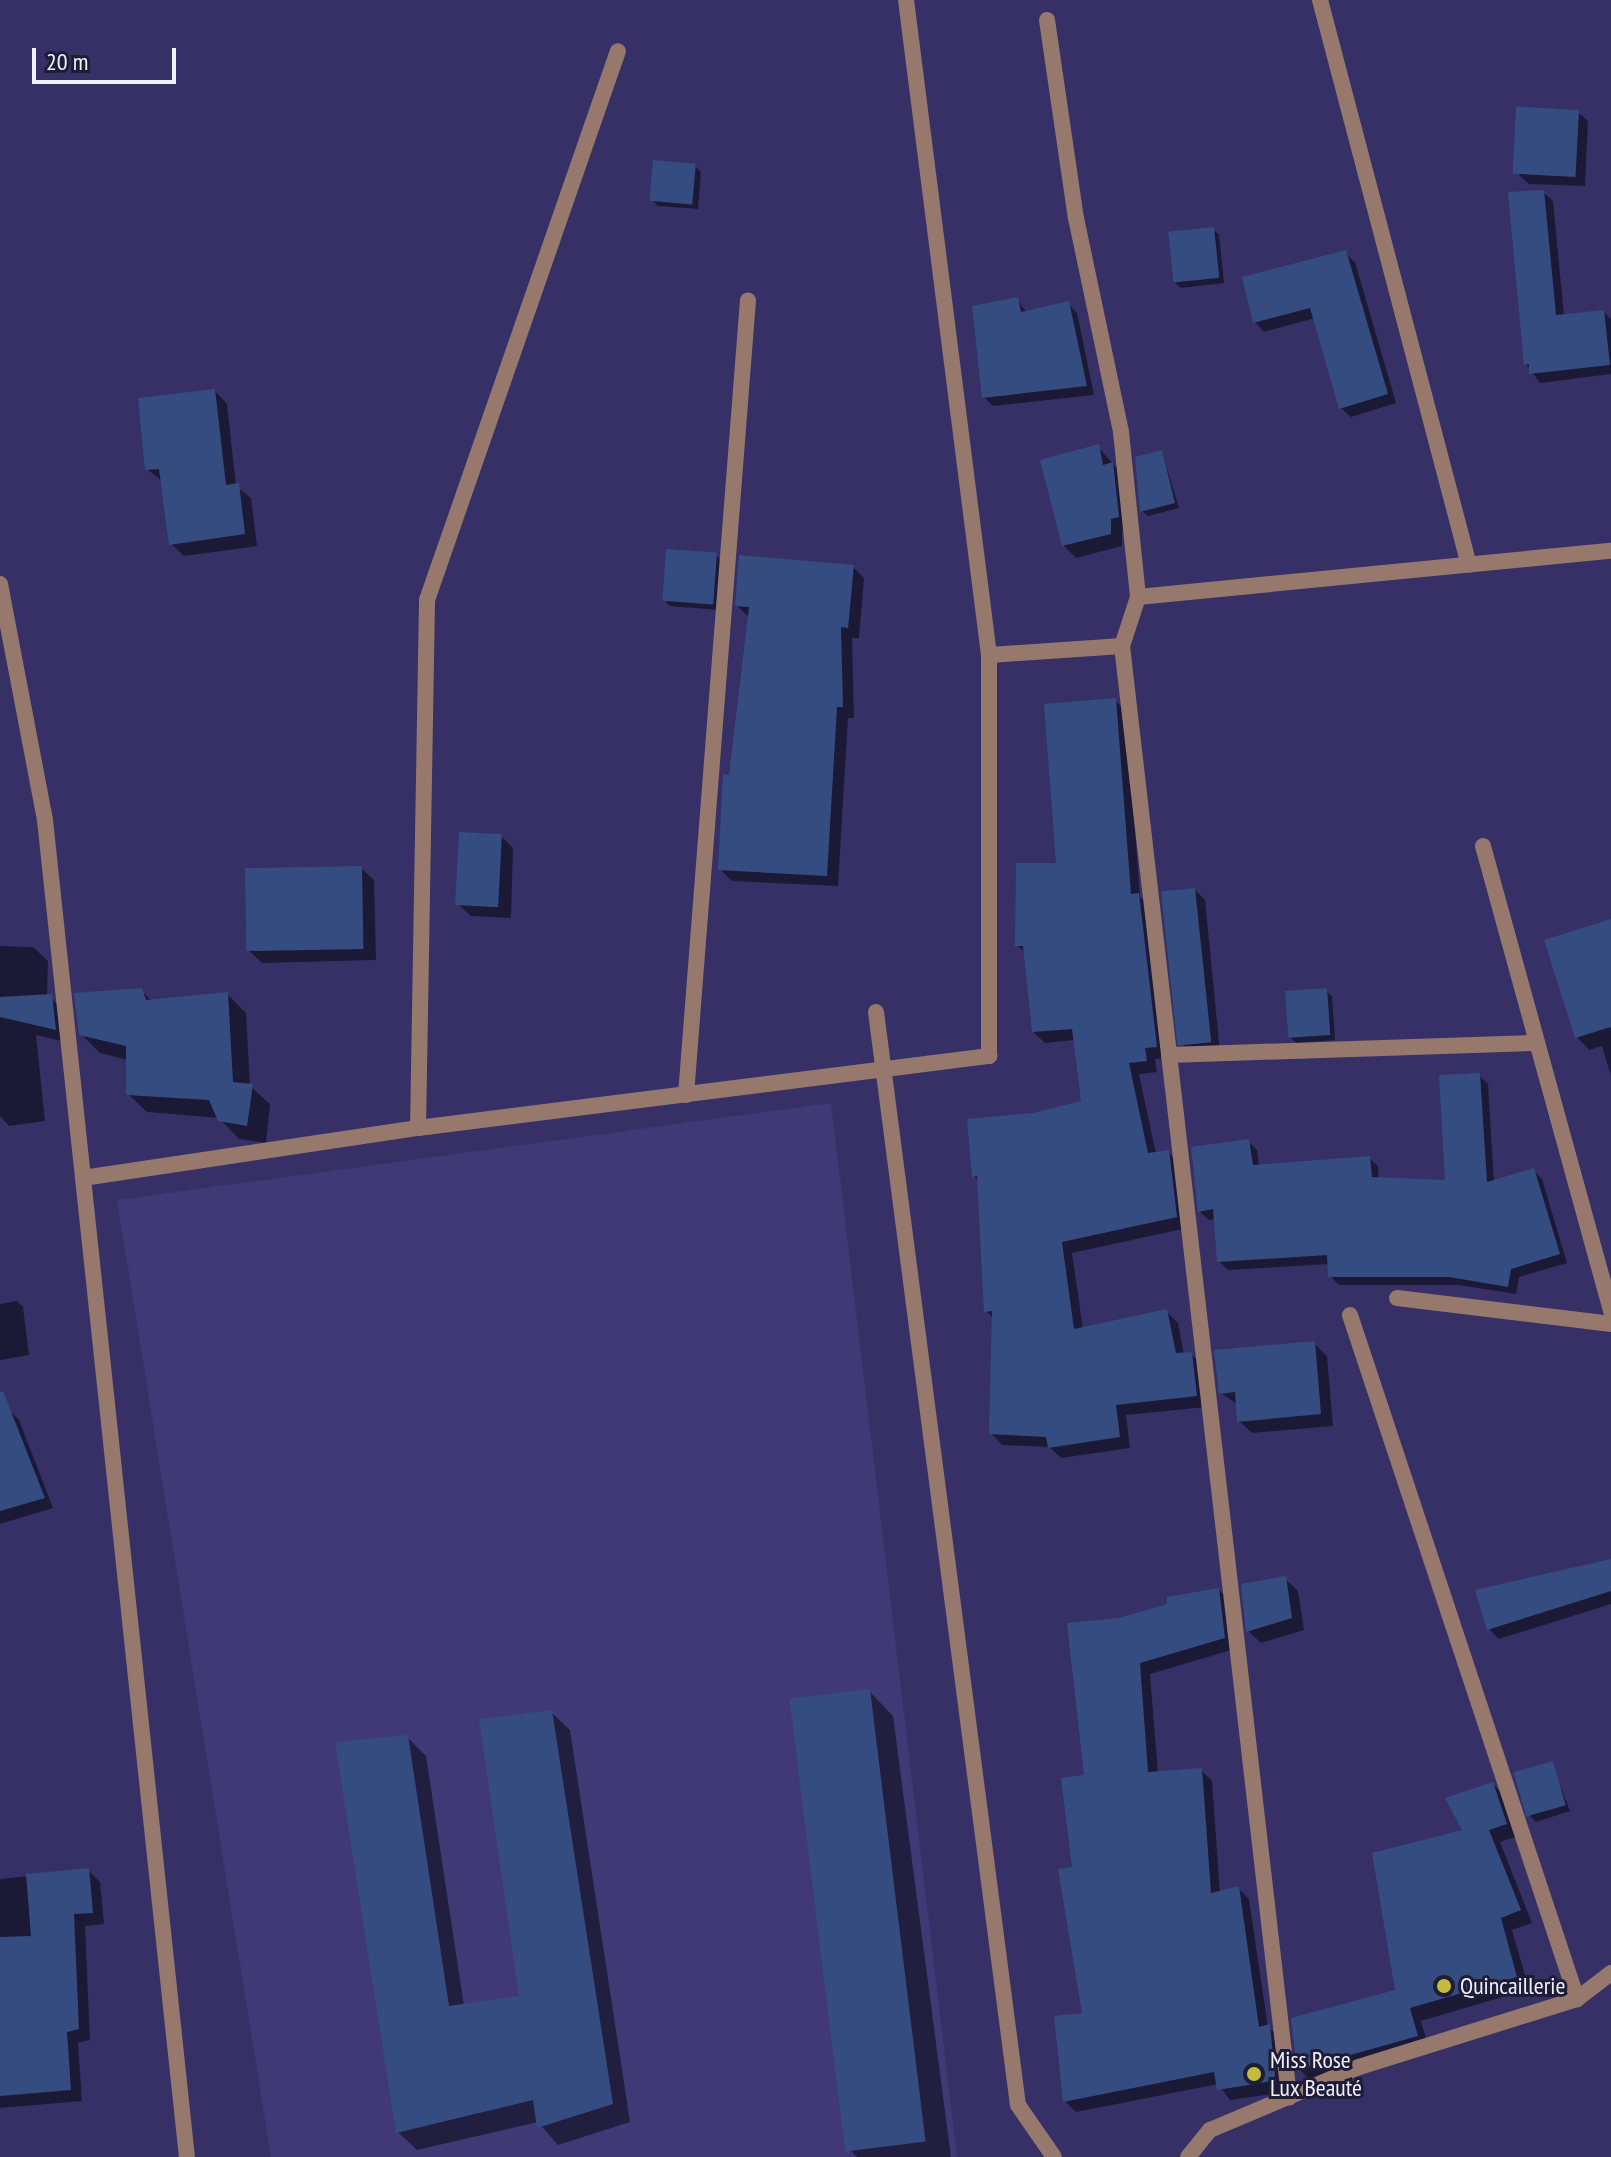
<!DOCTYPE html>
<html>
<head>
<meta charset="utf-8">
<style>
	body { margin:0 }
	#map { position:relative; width:1611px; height:2157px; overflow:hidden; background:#363067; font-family:"PT Sans Narrow",sans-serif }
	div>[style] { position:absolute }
	.built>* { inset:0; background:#403976 }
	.shadow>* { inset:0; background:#0007 }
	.building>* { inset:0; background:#354c81; transform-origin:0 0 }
	.street>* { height:16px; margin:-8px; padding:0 8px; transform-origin:8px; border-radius:8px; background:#96796c }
	.dots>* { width:22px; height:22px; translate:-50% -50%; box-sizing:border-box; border:4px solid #1f1d36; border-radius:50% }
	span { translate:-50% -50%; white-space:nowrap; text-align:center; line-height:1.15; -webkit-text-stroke:6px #1f1d36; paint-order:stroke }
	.poi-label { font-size:24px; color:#eff0fe }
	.left { translate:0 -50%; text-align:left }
	.scale { position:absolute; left:32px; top:48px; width:144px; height:36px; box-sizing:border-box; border:4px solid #eff0fe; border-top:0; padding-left:10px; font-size:24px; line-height:28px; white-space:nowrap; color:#eff0fe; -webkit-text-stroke:6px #1f1d36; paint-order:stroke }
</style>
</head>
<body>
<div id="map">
	<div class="built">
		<div style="clip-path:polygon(831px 1103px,957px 2157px,271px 2157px,117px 1200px)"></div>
	</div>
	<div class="shadow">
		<div style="clip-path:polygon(1578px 112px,1588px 121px,1585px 186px,1529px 184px,1519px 175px)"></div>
		<div style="clip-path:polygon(695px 166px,701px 172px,698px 209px,658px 206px,652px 200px)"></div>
		<div style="clip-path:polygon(1543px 192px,1553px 201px,1564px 316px,1604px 312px,1611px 319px,1611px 374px,1540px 383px,1526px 364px)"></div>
		<div style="clip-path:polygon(1213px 229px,1219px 235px,1224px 283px,1181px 288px,1175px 283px)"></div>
		<div style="clip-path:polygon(1345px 253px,1355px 262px,1396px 403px,1351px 417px,1341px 408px,1315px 318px,1264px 332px,1255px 322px)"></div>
		<div style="clip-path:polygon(1017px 299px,1027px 313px,1068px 304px,1077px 313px,1094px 395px,993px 406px,984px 397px)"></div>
		<div style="clip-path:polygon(215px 391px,227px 404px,236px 486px,251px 498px,257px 546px,184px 556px,171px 544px,163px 482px,147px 469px)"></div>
		<div style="clip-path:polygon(1098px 447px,1125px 477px,1130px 529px,1122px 531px,1122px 546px,1076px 558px,1063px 545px)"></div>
		<div style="clip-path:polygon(1162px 452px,1179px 508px,1148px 516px,1142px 511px)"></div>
		<div style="clip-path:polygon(716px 555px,722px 561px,718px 610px,670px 606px,664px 600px)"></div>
		<div style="clip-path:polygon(853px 567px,864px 578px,859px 638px,852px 638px,854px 718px,848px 718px,838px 886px,732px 881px,720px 869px,750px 618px,737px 606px)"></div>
		<div style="clip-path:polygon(1115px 700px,1126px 712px,1140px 897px,1150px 906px,1167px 1058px,1155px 1059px,1157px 1072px,1139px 1074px,1156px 1154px,1168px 1152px,1179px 1164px,1187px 1228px,1072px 1253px,1083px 1329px,1167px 1312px,1178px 1323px,1184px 1355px,1191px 1354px,1203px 1365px,1207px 1407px,1126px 1415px,1130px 1448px,1061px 1458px,1049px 1447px,1002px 1445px,991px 1433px,994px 1319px,986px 1311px,979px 1181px,974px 1176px,1033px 1115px,1083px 1103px,1075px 1040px,1045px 1043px,1033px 1032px,1026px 954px,1017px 945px,1058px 865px)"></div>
		<div style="clip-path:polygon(501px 836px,513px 848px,511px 918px,471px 916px,458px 904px)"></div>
		<div style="clip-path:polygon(361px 868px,374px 880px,376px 960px,262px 963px,249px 951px)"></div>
		<div style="clip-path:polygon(1195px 890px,1205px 900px,1220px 1052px,1191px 1053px,1181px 1043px)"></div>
		<div style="clip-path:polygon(1611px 921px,1611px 1076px,1602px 1046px,1589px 1050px,1577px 1037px)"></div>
		<div style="clip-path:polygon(0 946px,33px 947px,48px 961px,47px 996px,66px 1011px,70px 1043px,36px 1035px,45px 1121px,9px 1126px,0 1116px)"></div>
		<div style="clip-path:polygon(141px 990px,152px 1001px,227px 994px,246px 1013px,250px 1086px,270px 1104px,266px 1143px,239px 1139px,219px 1118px,147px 1112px,128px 1094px,128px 1060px,100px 1053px,81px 1034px)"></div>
		<div style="clip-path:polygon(1326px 991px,1332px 996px,1335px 1040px,1296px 1043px,1290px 1037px)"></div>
		<div style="clip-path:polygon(1479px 1075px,1488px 1084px,1494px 1182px,1533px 1170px,1542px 1179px,1567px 1263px,1519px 1277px,1516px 1294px,1459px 1285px,1339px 1285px,1330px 1276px,1329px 1264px,1228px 1270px,1219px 1261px,1216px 1219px,1209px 1220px,1200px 1212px,1248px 1141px,1257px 1150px,1259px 1166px,1369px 1158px,1378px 1166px,1379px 1180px,1447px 1182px)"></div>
		<div style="clip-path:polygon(17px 1301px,23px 1307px,29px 1355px,0 1360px,0 1304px)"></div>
		<div style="clip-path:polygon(1314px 1343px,1327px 1356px,1333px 1426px,1252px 1433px,1239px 1421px,1238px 1405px,1221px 1393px)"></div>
		<div style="clip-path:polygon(9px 1410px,19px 1420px,53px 1508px,0 1524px,0 1413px)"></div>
		<div style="clip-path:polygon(1611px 1561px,1611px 1604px,1499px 1639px,1489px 1629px)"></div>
		<div style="clip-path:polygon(1285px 1579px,1298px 1591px,1304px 1630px,1261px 1643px,1248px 1631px)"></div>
		<div style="clip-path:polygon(1219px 1590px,1230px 1601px,1235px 1649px,1150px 1674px,1158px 1773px,1201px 1770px,1212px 1781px,1220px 1893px,1238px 1888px,1249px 1899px,1268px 2027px,1280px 2037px,1286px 2087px,1279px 2093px,1230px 2100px,1218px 2084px,1076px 2112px,1065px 2101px,1084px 2014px,1074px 1869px,1086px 1777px,1120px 1620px)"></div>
		<div style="clip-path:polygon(869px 1691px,893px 1716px,951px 2157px,857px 2157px,851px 2151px)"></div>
		<div style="clip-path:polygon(551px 1712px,570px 1730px,630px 2122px,558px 2145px,538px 2122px,417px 2150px,398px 2132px,407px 1737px,426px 1756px,464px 2006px,521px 1998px)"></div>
		<div style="clip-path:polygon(1552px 1764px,1570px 1811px,1536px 1822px,1530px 1816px)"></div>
		<div style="clip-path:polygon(1493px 1784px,1505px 1797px,1518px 1836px,1500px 1842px,1532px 1923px,1512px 1930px,1529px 1989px,1421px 2021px,1429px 2048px,1311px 2081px,1299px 2069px,1397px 1992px,1465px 1832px)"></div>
		<div style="clip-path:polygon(88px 1870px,100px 1882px,104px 1924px,85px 1926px,90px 2040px,78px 2043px,82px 2101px,0 2108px,0 1879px)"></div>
	</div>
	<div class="building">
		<div style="left:1579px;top:110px;width:67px;height:63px;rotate:93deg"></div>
		<div style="left:653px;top:160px;width:43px;height:41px;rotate:5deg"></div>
		<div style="clip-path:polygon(1544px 190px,1556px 315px,1604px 310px,1610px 365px,1529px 374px,1529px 364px,1524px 365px,1508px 192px)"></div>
		<div style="left:1214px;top:227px;width:51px;height:46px;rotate:84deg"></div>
		<div style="clip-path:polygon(1346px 250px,1388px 394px,1339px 409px,1310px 308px,1253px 323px,1242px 277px)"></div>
		<div style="clip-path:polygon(1018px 297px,1021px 312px,1069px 301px,1087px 386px,982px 398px,972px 306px)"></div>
		<div style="clip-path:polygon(215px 389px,226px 485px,239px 483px,245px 534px,169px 545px,159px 469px,145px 470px,138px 398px)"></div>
		<div style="clip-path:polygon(1099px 444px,1103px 465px,1113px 462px,1119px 517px,1111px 519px,1111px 534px,1062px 546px,1040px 460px)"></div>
		<div style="clip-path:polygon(1162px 450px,1175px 503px,1140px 512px,1135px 457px)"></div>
		<div style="left:666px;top:549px;width:51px;height:52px;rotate:4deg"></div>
		<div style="clip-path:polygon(739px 555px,854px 565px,848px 628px,841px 627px,843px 707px,837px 707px,827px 876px,718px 870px,723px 774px,729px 775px,749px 607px,735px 606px)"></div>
		<div style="clip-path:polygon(1116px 698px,1131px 894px,1139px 893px,1157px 1047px,1145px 1048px,1147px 1061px,1129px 1063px,1148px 1153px,1169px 1150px,1177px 1217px,1062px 1242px,1074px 1329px,1167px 1309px,1176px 1353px,1192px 1352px,1197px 1396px,1116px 1405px,1120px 1437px,1048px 1448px,1046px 1437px,989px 1434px,992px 1311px,984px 1312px,977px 1176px,972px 1177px,967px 1119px,1033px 1113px,1081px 1101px,1072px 1029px,1032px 1032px,1023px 946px,1015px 946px,1016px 863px,1056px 863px,1044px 704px)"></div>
		<div style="left:459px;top:832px;width:43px;height:73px;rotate:3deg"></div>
		<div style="left:362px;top:866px;width:83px;height:117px;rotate:89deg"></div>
		<div style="left:1195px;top:888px;width:155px;height:34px;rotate:84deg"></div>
		<div style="clip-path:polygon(1611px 919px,1611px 1027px,1575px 1038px,1544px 940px)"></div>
		<div style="clip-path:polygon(142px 988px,146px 1000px,228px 992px,233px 1082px,253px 1084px,247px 1126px,218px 1121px,209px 1100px,126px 1095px,126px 1046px,79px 1035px,74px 993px)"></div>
		<div style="left:1327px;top:988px;width:47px;height:42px;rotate:86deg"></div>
		<div style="clip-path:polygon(52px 994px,56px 1030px,0 1017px,0 997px)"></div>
		<div style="clip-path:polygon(1480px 1073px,1487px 1182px,1534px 1168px,1560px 1254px,1511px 1269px,1508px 1287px,1449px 1277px,1328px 1277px,1327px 1255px,1217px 1262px,1213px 1209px,1198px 1212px,1191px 1147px,1249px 1139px,1253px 1165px,1370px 1156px,1372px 1177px,1445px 1180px,1439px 1075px)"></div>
		<div style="clip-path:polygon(1315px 1341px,1321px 1414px,1237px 1422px,1235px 1392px,1219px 1394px,1214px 1350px)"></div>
		<div style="clip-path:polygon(3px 1391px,45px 1498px,0 1511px,0 1392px)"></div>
		<div style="clip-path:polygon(1611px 1559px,1611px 1591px,1487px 1630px,1475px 1590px)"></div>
		<div style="clip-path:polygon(1286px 1576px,1292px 1618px,1246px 1632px,1241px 1584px)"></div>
		<div style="clip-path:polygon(1219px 1588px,1225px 1638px,1140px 1663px,1148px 1772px,1202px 1768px,1211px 1893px,1239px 1886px,1259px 2027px,1270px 2024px,1275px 2076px,1267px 2082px,1217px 2090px,1214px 2072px,1063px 2102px,1054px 2016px,1082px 2013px,1058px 1869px,1072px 1867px,1061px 1778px,1084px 1775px,1067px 1623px,1119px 1618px,1167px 1604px,1167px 1597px)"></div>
		<div style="left:870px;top:1689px;width:456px;height:81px;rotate:83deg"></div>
		<div style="clip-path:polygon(552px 1710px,613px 2104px,537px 2128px,533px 2100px,396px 2133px,335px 1742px,408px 1735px,449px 2006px,519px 1996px,479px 1719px)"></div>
		<div style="left:1553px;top:1761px;width:46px;height:41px;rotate:74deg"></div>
		<div style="clip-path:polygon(1493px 1782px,1507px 1824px,1489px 1830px,1521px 1910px,1501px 1918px,1517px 1977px,1410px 2008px,1418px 2036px,1297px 2070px,1291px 2018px,1395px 1990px,1372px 1853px,1462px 1830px,1445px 1798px)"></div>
		<div style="clip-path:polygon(89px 1868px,93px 1913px,74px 1914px,79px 2029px,67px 2032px,71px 2090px,0 2096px,0 1937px,31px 1936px,26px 1874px)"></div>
	</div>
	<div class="street">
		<div style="left:1320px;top:0;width:584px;rotate:75.23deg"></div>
		<div style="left:1047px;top:20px;width:200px;rotate:81.7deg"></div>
		<div style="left:1076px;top:218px;width:219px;rotate:78.1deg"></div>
		<div style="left:1121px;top:432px;width:166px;rotate:84.1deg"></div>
		<div style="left:1138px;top:597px;width:52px;rotate:108.1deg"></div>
		<div style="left:1122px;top:646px;width:1461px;rotate:83.43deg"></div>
		<div style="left:0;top:584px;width:240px;rotate:79.2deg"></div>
		<div style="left:45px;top:820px;width:1345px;rotate:83.94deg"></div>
		<div style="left:1138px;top:597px;width:475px;rotate:-5.6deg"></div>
		<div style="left:989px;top:655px;width:133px;rotate:-3.9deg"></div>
		<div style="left:1483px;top:846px;width:483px;rotate:74.6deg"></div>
		<div style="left:876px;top:1012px;width:1102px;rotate:82.6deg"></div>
		<div style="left:1018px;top:2105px;width:63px;rotate:55.3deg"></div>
		<div style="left:1169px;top:1055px;width:368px;rotate:-1.9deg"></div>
		<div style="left:686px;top:1095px;width:797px;rotate:-85.54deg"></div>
		<div style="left:418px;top:1128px;width:528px;rotate:-89.02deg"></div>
		<div style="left:427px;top:600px;width:581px;rotate:-70.82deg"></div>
		<div style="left:83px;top:1178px;width:339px;rotate:-8.5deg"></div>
		<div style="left:418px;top:1128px;width:576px;rotate:-7.19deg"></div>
		<div style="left:989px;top:1056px;width:401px;rotate:-90deg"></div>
		<div style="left:989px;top:655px;width:660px;rotate:-97.22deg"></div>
		<div style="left:1397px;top:1298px;width:216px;rotate:6.9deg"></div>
		<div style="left:1350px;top:1315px;width:721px;rotate:71.64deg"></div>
		<div style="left:1188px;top:2157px;width:35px;rotate:-51deg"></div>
		<div style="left:1210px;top:2130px;width:162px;rotate:-22.9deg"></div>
		<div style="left:1359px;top:2067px;width:228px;rotate:-17.3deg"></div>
		<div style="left:1577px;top:1999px;width:43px;rotate:-37.4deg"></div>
	</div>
	<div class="dots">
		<div style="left:1444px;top:1986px;background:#c5bc3d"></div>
		<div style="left:1254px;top:2074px;background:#c5bc3d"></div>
	</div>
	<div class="poi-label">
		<span class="left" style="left:1460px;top:1986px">Quincaillerie</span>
		<span class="left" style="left:1270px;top:2074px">Miss Rose<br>Lux Beauté</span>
	</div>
	<div class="scale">20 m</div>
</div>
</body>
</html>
